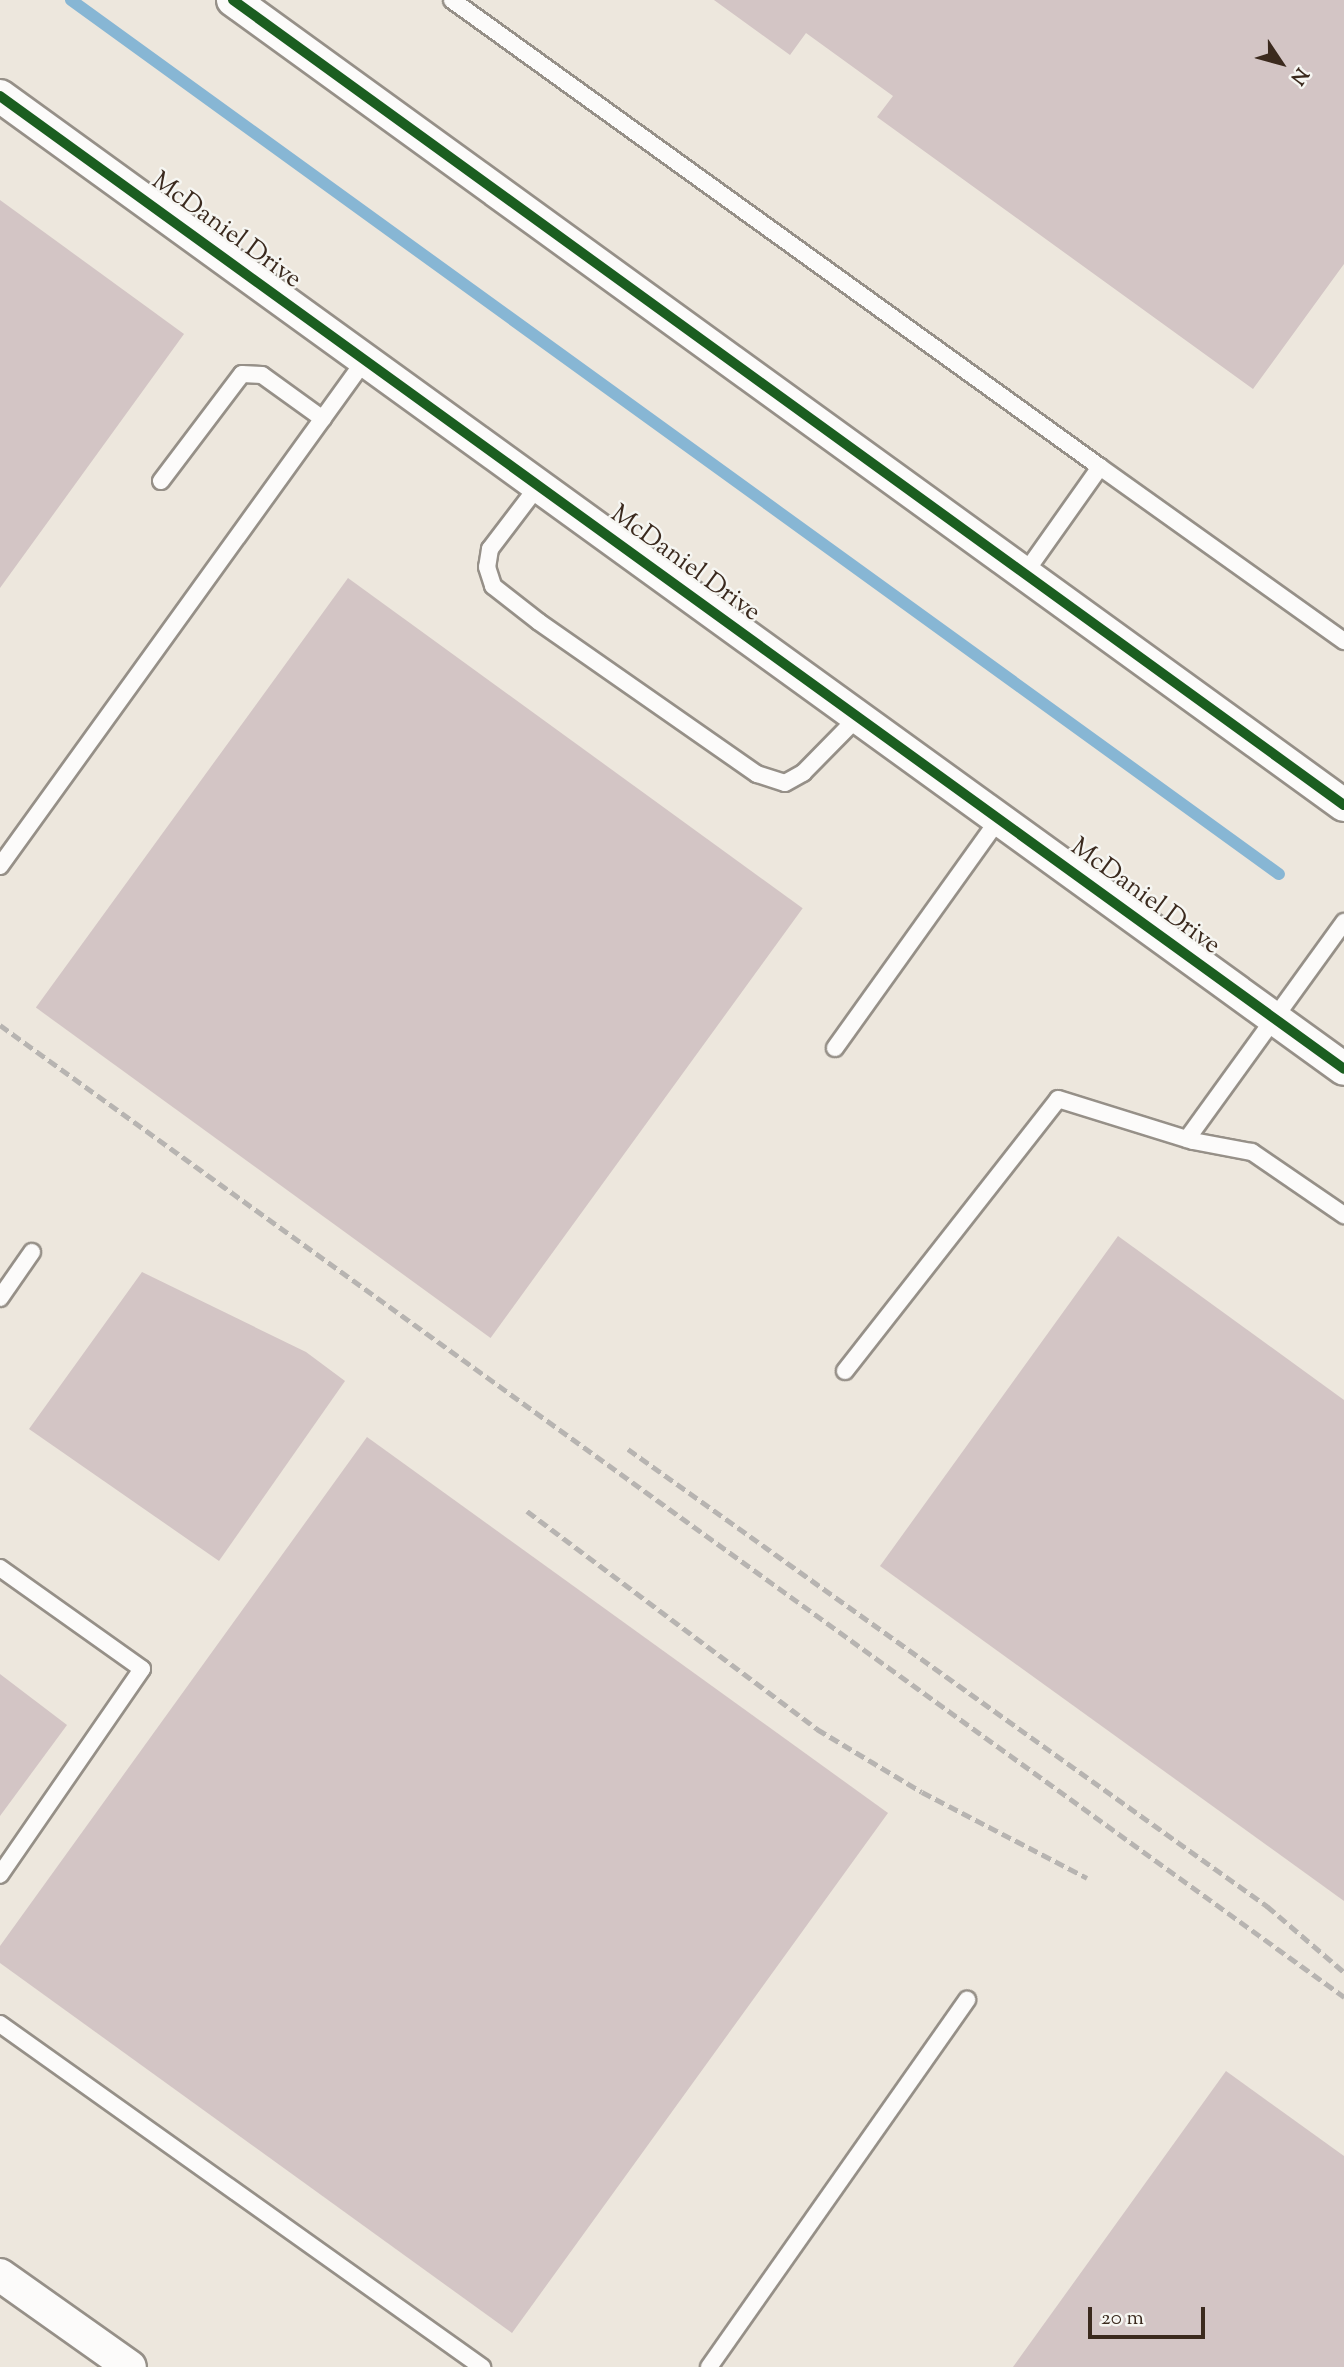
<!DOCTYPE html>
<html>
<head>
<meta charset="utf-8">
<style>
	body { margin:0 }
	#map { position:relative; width:1344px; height:2367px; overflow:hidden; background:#ede7dd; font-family:"Sorts Mill Goudy",serif }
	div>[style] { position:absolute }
	.stream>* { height:12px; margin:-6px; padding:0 6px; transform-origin:6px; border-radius:6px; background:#87b6d4 }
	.building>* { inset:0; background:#d3c5c5; transform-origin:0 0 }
	.roads { filter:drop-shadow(2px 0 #969088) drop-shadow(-2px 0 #969088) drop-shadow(0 2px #969088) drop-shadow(0 -2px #969088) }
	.lane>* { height:16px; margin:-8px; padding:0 8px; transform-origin:8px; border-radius:8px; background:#fcfbfa }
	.street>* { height:32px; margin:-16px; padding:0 16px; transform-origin:16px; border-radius:16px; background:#fcfbfa }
	.rail>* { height:5px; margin-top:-2.5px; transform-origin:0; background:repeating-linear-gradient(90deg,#b7b4b1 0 10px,transparent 0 15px) }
	.cycleway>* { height:10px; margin:-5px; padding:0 5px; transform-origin:5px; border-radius:5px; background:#1b5e20 }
	span { translate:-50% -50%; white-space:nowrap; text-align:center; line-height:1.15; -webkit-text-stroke:5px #f6f6f2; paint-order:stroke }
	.street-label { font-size:26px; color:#3b2a1e }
	.north { position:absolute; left:1246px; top:28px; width:70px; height:70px; -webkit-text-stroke:5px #f6f6f2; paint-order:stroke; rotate:126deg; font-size:19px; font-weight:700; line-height:28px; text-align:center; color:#3b2a1e }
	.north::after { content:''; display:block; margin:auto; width:24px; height:32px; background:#3b2a1e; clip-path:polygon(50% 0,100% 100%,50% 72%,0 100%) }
	.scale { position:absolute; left:1088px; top:2307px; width:117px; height:32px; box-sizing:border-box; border:4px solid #3b2a1e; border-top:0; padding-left:9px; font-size:21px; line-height:24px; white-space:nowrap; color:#3b2a1e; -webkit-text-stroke:5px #f6f6f2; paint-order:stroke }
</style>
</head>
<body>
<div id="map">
	<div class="stream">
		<div style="left:71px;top:0;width:1491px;rotate:35.89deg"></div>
	</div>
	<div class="building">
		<div style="clip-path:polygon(714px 0,1344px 0,1344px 264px,1253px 389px,877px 117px,893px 96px,806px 33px,790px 55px)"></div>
		<div style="clip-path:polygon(0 200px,184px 334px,0 588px)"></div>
		<div style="left:348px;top:578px;width:562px;height:531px;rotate:36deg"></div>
		<div style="clip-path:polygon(1118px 1236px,1344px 1400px,1344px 1901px,880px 1566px)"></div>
		<div style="clip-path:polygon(142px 1272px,306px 1352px,345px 1381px,219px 1561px,29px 1429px)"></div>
		<div style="clip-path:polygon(367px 1437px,888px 1813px,512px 2333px,0 1963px,0 1946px)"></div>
		<div style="clip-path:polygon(0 1674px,67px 1725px,0 1816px)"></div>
		<div style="clip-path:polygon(1226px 2071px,1344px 2156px,1344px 2367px,1013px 2367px)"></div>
	</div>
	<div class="roads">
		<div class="lane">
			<div style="left:452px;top:0;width:799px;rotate:35.78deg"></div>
			<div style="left:161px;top:481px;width:134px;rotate:-52.9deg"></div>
			<div style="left:242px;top:374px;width:20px;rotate:3deg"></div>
			<div style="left:262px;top:375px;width:75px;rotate:35.8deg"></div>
			<div style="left:538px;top:486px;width:79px;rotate:127.3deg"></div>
			<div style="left:490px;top:549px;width:18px;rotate:99deg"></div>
			<div style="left:487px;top:567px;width:20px;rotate:72deg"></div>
			<div style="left:493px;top:586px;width:58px;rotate:38deg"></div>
			<div style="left:539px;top:622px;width:266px;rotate:34.9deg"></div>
			<div style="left:757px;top:774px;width:29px;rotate:18deg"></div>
			<div style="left:785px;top:783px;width:21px;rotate:-29deg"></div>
			<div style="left:803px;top:773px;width:78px;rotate:-45.5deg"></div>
			<div style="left:1025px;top:573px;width:130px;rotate:-54.7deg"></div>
			<div style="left:1100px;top:467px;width:300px;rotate:35.5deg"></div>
			<div style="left:0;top:866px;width:624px;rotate:-54.2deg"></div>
			<div style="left:835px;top:1048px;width:282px;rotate:-54.4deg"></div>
			<div style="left:1187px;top:1139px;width:268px;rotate:-54.1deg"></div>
			<div style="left:0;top:1298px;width:56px;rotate:-55.2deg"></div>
			<div style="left:845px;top:1371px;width:345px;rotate:-51.9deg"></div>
			<div style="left:1058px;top:1099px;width:141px;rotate:17.3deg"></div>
			<div style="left:1193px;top:1141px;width:60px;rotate:10.6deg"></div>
			<div style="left:1252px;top:1152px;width:112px;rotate:34.4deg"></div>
			<div style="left:0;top:1568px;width:174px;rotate:35.4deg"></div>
			<div style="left:142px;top:1669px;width:250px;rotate:124.6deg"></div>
			<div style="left:0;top:2024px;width:592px;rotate:35.44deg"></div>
			<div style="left:709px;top:2367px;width:449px;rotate:-54.9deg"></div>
		</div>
		<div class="street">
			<div style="left:233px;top:0;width:1372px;rotate:35.93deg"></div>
			<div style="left:0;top:96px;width:1659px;rotate:35.9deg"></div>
			<div style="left:0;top:2275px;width:159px;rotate:35.3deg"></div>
		</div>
	</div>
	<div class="rail">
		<div style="left:0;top:1025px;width:1659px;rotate:35.87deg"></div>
		<div style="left:628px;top:1449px;width:786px;rotate:35.57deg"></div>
		<div style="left:1267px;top:1906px;width:101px;rotate:40.6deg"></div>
		<div style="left:527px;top:1511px;width:363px;rotate:36.9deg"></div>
		<div style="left:817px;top:1729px;width:122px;rotate:31deg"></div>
		<div style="left:922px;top:1792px;width:186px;rotate:27.5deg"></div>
	</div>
	<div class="cycleway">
		<div style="left:233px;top:0;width:1372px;rotate:35.93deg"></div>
		<div style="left:0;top:96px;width:1659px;rotate:35.9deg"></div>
	</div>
	<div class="street-label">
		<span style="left:226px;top:231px;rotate:36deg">McDaniel Drive</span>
		<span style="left:685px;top:564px;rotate:36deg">McDaniel Drive</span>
		<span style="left:1145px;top:897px;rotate:36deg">McDaniel Drive</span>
	</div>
	<div class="north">N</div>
	<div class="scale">20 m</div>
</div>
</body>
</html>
